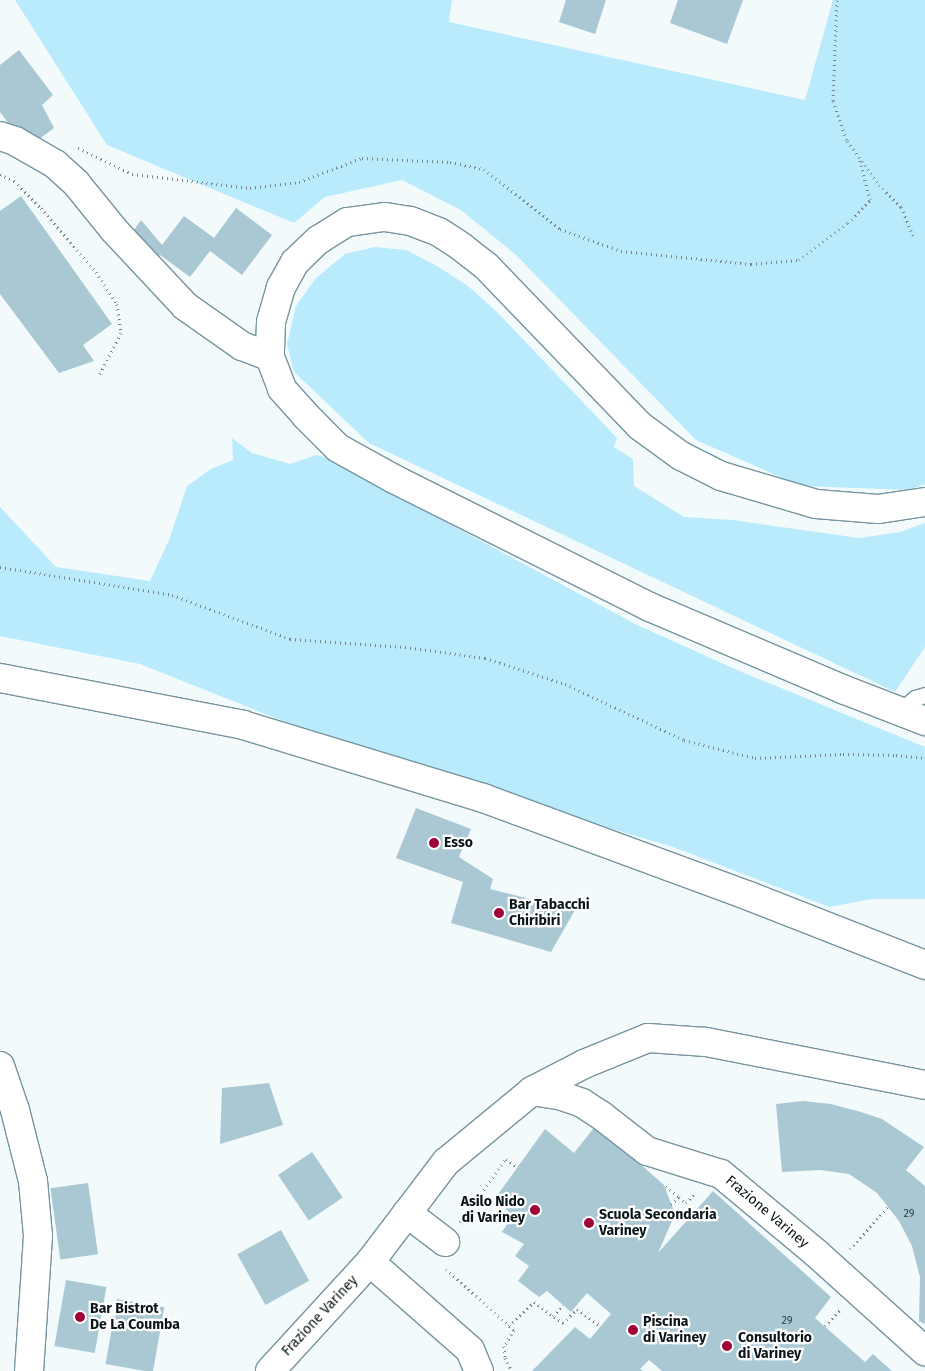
<!DOCTYPE html>
<html>
<head>
<meta charset="utf-8">
<style>
	body { margin:0 }
	#map { position:relative; width:925px; height:1371px; overflow:hidden; background:#f3fafc; font-family:"Fira Sans",sans-serif }
	div>[style] { position:absolute }
	.green>* { inset:0; background:#b9ebfd }
	.building>* { inset:0; background:#a9c8d3; transform-origin:0 0 }
	.path>* { height:3px; margin-top:-1.5px; transform-origin:0; background:repeating-linear-gradient(90deg,#798285 0 1px,transparent 0 5px) }
	.roads { filter:drop-shadow(1px 0 #77949f) drop-shadow(-1px 0 #77949f) drop-shadow(0 1px #77949f) drop-shadow(0 -1px #77949f) }
	.service>* { height:15px; margin:-7.5px; padding:0 7.5px; transform-origin:7.5px; border-radius:7.5px; background:#fff }
	.minor>* { height:28px; margin:-14px; padding:0 14px; transform-origin:14px; border-radius:14px; background:#fff }
	.secondary>* { height:28px; margin:-14px; padding:0 14px; transform-origin:14px; border-radius:14px; background:#fff }
	.primary>* { height:28px; margin:-14px; padding:0 14px; transform-origin:14px; border-radius:14px; background:#fff }
	.dots>* { width:14px; height:14px; translate:-50% -50%; box-sizing:border-box; border:2px solid #fff; border-radius:50% }
	span { translate:-50% -50%; white-space:nowrap; text-align:center; line-height:1.15; -webkit-text-stroke:4.5px #fff; paint-order:stroke }
	.number-label { font-size:11px; color:#324248 }
	.number-label span { -webkit-text-stroke-width:0 }
	.poi-label { font-size:14px; color:#0a1519; font-weight:700 }
	.left { translate:0 -50%; text-align:left }
	.right { translate:-100% -50%; text-align:right }
	.street-label { font-size:14px; color:#0a1519 }
</style>
</head>
<body>
<div id="map">
	<div class="green">
		<div style="clip-path:polygon(15px 0,452px 0,449px 22px,805px 100px,833px 0,925px 0,925px 484px,909px 490px,801px 486px,696px 440px,516px 255px,461px 210px,402px 180px,325px 197px,294px 223px,107px 145px)"></div>
		<div style="clip-path:polygon(375px 247px,406px 250px,437px 266px,468px 286px,497px 312px,617px 438px,614px 447px,633px 459px,634px 486px,684px 517px,733px 520px,859px 538px,900px 532px,925px 523px,925px 647px,895px 692px,369px 443px,294px 372px,287px 344px,296px 306px,316px 278px,345px 254px)"></div>
		<div style="clip-path:polygon(232px 438px,252px 453px,290px 464px,316px 455px,325px 457px,637px 625px,744px 673px,925px 747px,925px 899px,872px 899px,829px 907px,673px 847px,388px 763px,140px 664px,0 636px,0 507px,56px 567px,150px 581px,169px 540px,187px 486px,211px 469px,233px 460px)"></div>
	</div>
	<div class="building">
		<div style="clip-path:polygon(566px 0,606px 0,595px 34px,559px 22px)"></div>
		<div style="clip-path:polygon(678px 0,743px 0,727px 44px,670px 23px)"></div>
		<div style="clip-path:polygon(19px 50px,53px 95px,42px 105px,54px 128px,34px 143px,14px 131px,0 112px,0 65px)"></div>
		<div style="clip-path:polygon(21px 196px,112px 324px,83px 345px,94px 361px,59px 373px,0 294px,0 211px)"></div>
		<div style="clip-path:polygon(236px 208px,272px 235px,242px 275px,210px 251px,190px 277px,160px 255px,154px 262px,131px 234px,141px 220px,162px 245px,184px 216px,214px 238px)"></div>
		<div style="clip-path:polygon(416px 808px,471px 829px,459px 857px,493px 879px,490px 889px,575px 910px,551px 952px,451px 923px,463px 882px,396px 858px)"></div>
		<div style="clip-path:polygon(269px 1083px,283px 1125px,220px 1144px,222px 1088px)"></div>
		<div style="clip-path:polygon(803px 1101px,831px 1104px,861px 1112px,882px 1119px,924px 1147px,906px 1170px,925px 1186px,925px 1324px,919px 1321px,920px 1277px,912px 1246px,899px 1221px,877px 1193px,849px 1174px,820px 1170px,782px 1172px,776px 1104px)"></div>
		<div style="clip-path:polygon(596px 1125px,664px 1185px,675px 1214px,658px 1253px,713px 1191px,831px 1297px,815px 1318px,865px 1362px,873px 1354px,892px 1371px,662px 1371px,649px 1360px,640px 1369px,643px 1371px,532px 1371px,575px 1327px,590px 1339px,611px 1314px,587px 1293px,571px 1312px,547px 1291px,539px 1297px,518px 1281px,529px 1266px,515px 1256px,524px 1244px,502px 1232px,513px 1215px,494px 1200px,545px 1129px,574px 1153px)"></div>
		<div style="left:312px;top:1152px;width:55px;height:41px;rotate:56deg"></div>
		<div style="left:88px;top:1183px;width:72px;height:38px;rotate:82deg"></div>
		<div style="left:281px;top:1230px;width:58px;height:50px;rotate:61deg"></div>
		<div style="left:66px;top:1280px;width:41px;height:67px;rotate:10deg"></div>
		<div style="left:117px;top:1299px;width:48px;height:66px;rotate:10deg"></div>
	</div>
	<div class="path">
		<div style="left:837px;top:0;width:101px;rotate:92.3deg"></div>
		<div style="left:833px;top:101px;width:42px;rotate:70.7deg"></div>
		<div style="left:847px;top:141px;width:54px;rotate:54deg"></div>
		<div style="left:879px;top:185px;width:31px;rotate:45deg"></div>
		<div style="left:901px;top:207px;width:34px;rotate:67deg"></div>
		<div style="left:78px;top:148px;width:60px;rotate:25.7deg"></div>
		<div style="left:132px;top:174px;width:119px;rotate:6.8deg"></div>
		<div style="left:250px;top:188px;width:49px;rotate:-7deg"></div>
		<div style="left:299px;top:182px;width:67px;rotate:-20.9deg"></div>
		<div style="left:362px;top:158px;width:88px;rotate:2.6deg"></div>
		<div style="left:450px;top:162px;width:35px;rotate:12deg"></div>
		<div style="left:484px;top:169px;width:97px;rotate:38.3deg"></div>
		<div style="left:560px;top:229px;width:65px;rotate:19.8deg"></div>
		<div style="left:621px;top:251px;width:131px;rotate:5.7deg"></div>
		<div style="left:751px;top:264px;width:48px;rotate:-4.8deg"></div>
		<div style="left:799px;top:260px;width:61px;rotate:-37.1deg"></div>
		<div style="left:848px;top:223px;width:32px;rotate:-46deg"></div>
		<div style="left:870px;top:200px;width:44px;rotate:-104.3deg"></div>
		<div style="left:0;top:174px;width:16px;rotate:27deg"></div>
		<div style="left:14px;top:181px;width:38px;rotate:45deg"></div>
		<div style="left:41px;top:208px;width:84px;rotate:49.3deg"></div>
		<div style="left:96px;top:272px;width:38px;rotate:57deg"></div>
		<div style="left:117px;top:304px;width:29px;rotate:82deg"></div>
		<div style="left:121px;top:333px;width:47px;rotate:117.6deg"></div>
		<div style="left:0;top:567px;width:174px;rotate:9.2deg"></div>
		<div style="left:172px;top:595px;width:126px;rotate:20.4deg"></div>
		<div style="left:290px;top:639px;width:115px;rotate:4deg"></div>
		<div style="left:405px;top:647px;width:81px;rotate:7.8deg"></div>
		<div style="left:485px;top:658px;width:84px;rotate:18deg"></div>
		<div style="left:565px;top:684px;width:132px;rotate:25.2deg"></div>
		<div style="left:684px;top:740px;width:73px;rotate:14.2deg"></div>
		<div style="left:755px;top:758px;width:88px;rotate:-2.6deg"></div>
		<div style="left:843px;top:754px;width:53px;rotate:1.1deg"></div>
		<div style="left:896px;top:755px;width:29px;rotate:6deg"></div>
		<div style="left:666px;top:1186px;width:17px;rotate:40deg"></div>
		<div style="left:679px;top:1197px;width:11px;rotate:139deg"></div>
		<div style="left:679px;top:1197px;width:9px;rotate:41deg"></div>
		<div style="left:686px;top:1203px;width:12px;rotate:-48deg"></div>
		<div style="left:460px;top:1222px;width:78px;rotate:-53.9deg"></div>
		<div style="left:506px;top:1159px;width:14px;rotate:36deg"></div>
		<div style="left:850px;top:1249px;width:57px;rotate:-47.9deg"></div>
		<div style="left:446px;top:1269px;width:91px;rotate:41.9deg"></div>
		<div style="left:514px;top:1330px;width:19px;rotate:122deg"></div>
		<div style="left:504px;top:1346px;width:12px;rotate:85deg"></div>
		<div style="left:505px;top:1358px;width:15px;rotate:62deg"></div>
		<div style="left:553px;top:1316px;width:15px;rotate:-48deg"></div>
		<div style="left:509px;top:1326px;width:35px;rotate:-44deg"></div>
		<div style="left:534px;top:1302px;width:36px;rotate:36deg"></div>
		<div style="left:563px;top:1323px;width:20px;rotate:-45deg"></div>
		<div style="left:577px;top:1309px;width:29px;rotate:36deg"></div>
		<div style="left:825px;top:1326px;width:22px;rotate:-47deg"></div>
	</div>
	<div class="roads">
		<div class="service">
			<div style="left:899px;top:712px;width:21px;rotate:-41deg"></div>
			<div style="left:915px;top:698px;width:10px;rotate:-17deg"></div>
		</div>
		<div class="minor">
			<div style="left:0;top:136px;width:16px;rotate:18deg"></div>
			<div style="left:15px;top:141px;width:46px;rotate:29.9deg"></div>
			<div style="left:55px;top:164px;width:28px;rotate:42deg"></div>
			<div style="left:76px;top:183px;width:60px;rotate:51deg"></div>
			<div style="left:114px;top:230px;width:104px;rotate:46.9deg"></div>
			<div style="left:185px;top:306px;width:70px;rotate:35.1deg"></div>
			<div style="left:242px;top:346px;width:30px;rotate:21deg"></div>
			<div style="left:532px;top:1091px;width:30px;rotate:9deg"></div>
			<div style="left:562px;top:1096px;width:21px;rotate:19deg"></div>
			<div style="left:582px;top:1103px;width:24px;rotate:33deg"></div>
			<div style="left:602px;top:1116px;width:57px;rotate:37.9deg"></div>
			<div style="left:647px;top:1151px;width:77px;rotate:17.3deg"></div>
			<div style="left:721px;top:1174px;width:124px;rotate:39.7deg"></div>
			<div style="left:816px;top:1253px;width:147px;rotate:42deg"></div>
			<div style="left:407px;top:1213px;width:48px;rotate:37.3deg"></div>
			<div style="left:370px;top:1262px;width:133px;rotate:41.3deg"></div>
			<div style="left:470px;top:1350px;width:23px;rotate:67deg"></div>
			<div style="left:270px;top:1371px;width:148px;rotate:-47.5deg"></div>
			<div style="left:370px;top:1262px;width:126px;rotate:-52.8deg"></div>
			<div style="left:446px;top:1162px;width:112px;rotate:-39.5deg"></div>
			<div style="left:532px;top:1091px;width:59px;rotate:-27.4deg"></div>
			<div style="left:584px;top:1064px;width:69px;rotate:-22.1deg"></div>
			<div style="left:648px;top:1038px;width:58px;rotate:3.9deg"></div>
			<div style="left:706px;top:1042px;width:223px;rotate:11.1deg"></div>
		</div>
		<div class="secondary">
			<div style="left:0;top:1066px;width:46px;rotate:71.2deg"></div>
			<div style="left:15px;top:1110px;width:73px;rotate:75.8deg"></div>
			<div style="left:33px;top:1181px;width:55px;rotate:84.8deg"></div>
			<div style="left:38px;top:1236px;width:135px;rotate:93.8deg"></div>
		</div>
		<div class="primary">
			<div style="left:925px;top:502px;width:48px;rotate:171.5deg"></div>
			<div style="left:878px;top:509px;width:62px;rotate:-175.4deg"></div>
			<div style="left:816px;top:504px;width:99px;rotate:-163.6deg"></div>
			<div style="left:721px;top:476px;width:45px;rotate:-153.4deg"></div>
			<div style="left:681px;top:456px;width:51px;rotate:-143.8deg"></div>
			<div style="left:640px;top:426px;width:222px;rotate:-133.9deg"></div>
			<div style="left:486px;top:266px;width:31px;rotate:-142deg"></div>
			<div style="left:462px;top:247px;width:27px;rotate:-147deg"></div>
			<div style="left:439px;top:232px;width:31px;rotate:-159deg"></div>
			<div style="left:410px;top:221px;width:26px;rotate:-171deg"></div>
			<div style="left:384px;top:217px;width:37px;rotate:172deg"></div>
			<div style="left:347px;top:222px;width:34px;rotate:148deg"></div>
			<div style="left:318px;top:240px;width:32px;rotate:136deg"></div>
			<div style="left:295px;top:262px;width:29px;rotate:119deg"></div>
			<div style="left:281px;top:287px;width:36px;rotate:106deg"></div>
			<div style="left:271px;top:322px;width:35px;rotate:92deg"></div>
			<div style="left:270px;top:357px;width:34px;rotate:69deg"></div>
			<div style="left:282px;top:389px;width:36px;rotate:48deg"></div>
			<div style="left:306px;top:416px;width:45px;rotate:45deg"></div>
			<div style="left:338px;top:448px;width:64px;rotate:29deg"></div>
			<div style="left:394px;top:479px;width:286px;rotate:26.6deg"></div>
			<div style="left:650px;top:607px;width:212px;rotate:23.1deg"></div>
			<div style="left:845px;top:690px;width:86px;rotate:21.2deg"></div>
			<div style="left:0;top:678px;width:248px;rotate:10.9deg"></div>
			<div style="left:243px;top:725px;width:251px;rotate:16.9deg"></div>
			<div style="left:483px;top:798px;width:283px;rotate:20.2deg"></div>
			<div style="left:749px;top:896px;width:189px;rotate:21.4deg"></div>
		</div>
	</div>
	<div class="dots">
		<div style="left:434px;top:843px;background:#a10139"></div>
		<div style="left:499px;top:913px;background:#a10139"></div>
		<div style="left:535px;top:1210px;background:#a10139"></div>
		<div style="left:589px;top:1223px;background:#a10139"></div>
		<div style="left:80px;top:1317px;background:#a10139"></div>
		<div style="left:633px;top:1330px;background:#a10139"></div>
		<div style="left:727px;top:1346px;background:#a10139"></div>
	</div>
	<div class="number-label">
		<span style="left:909px;top:1214px">29</span>
		<span style="left:787px;top:1321px">29</span>
	</div>
	<div class="poi-label">
		<span class="left" style="left:444px;top:843px">Esso</span>
		<span class="left" style="left:509px;top:913px">Bar Tabacchi<br>Chiribiri</span>
		<span class="right" style="left:525px;top:1210px">Asilo Nido<br>di Variney</span>
		<span class="left" style="left:599px;top:1223px">Scuola Secondaria<br>Variney</span>
		<span class="left" style="left:90px;top:1317px">Bar Bistrot<br>De La Coumba</span>
		<span class="left" style="left:643px;top:1330px">Piscina<br>di Variney</span>
		<span class="left" style="left:738px;top:1346px">Consultorio<br>di Variney</span>
	</div>
	<div class="street-label">
		<span style="left:767px;top:1212px;rotate:40deg">Frazione Variney</span>
		<span style="left:320px;top:1316px;rotate:-47deg">Frazione Variney</span>
	</div>
</div>
</body>
</html>
